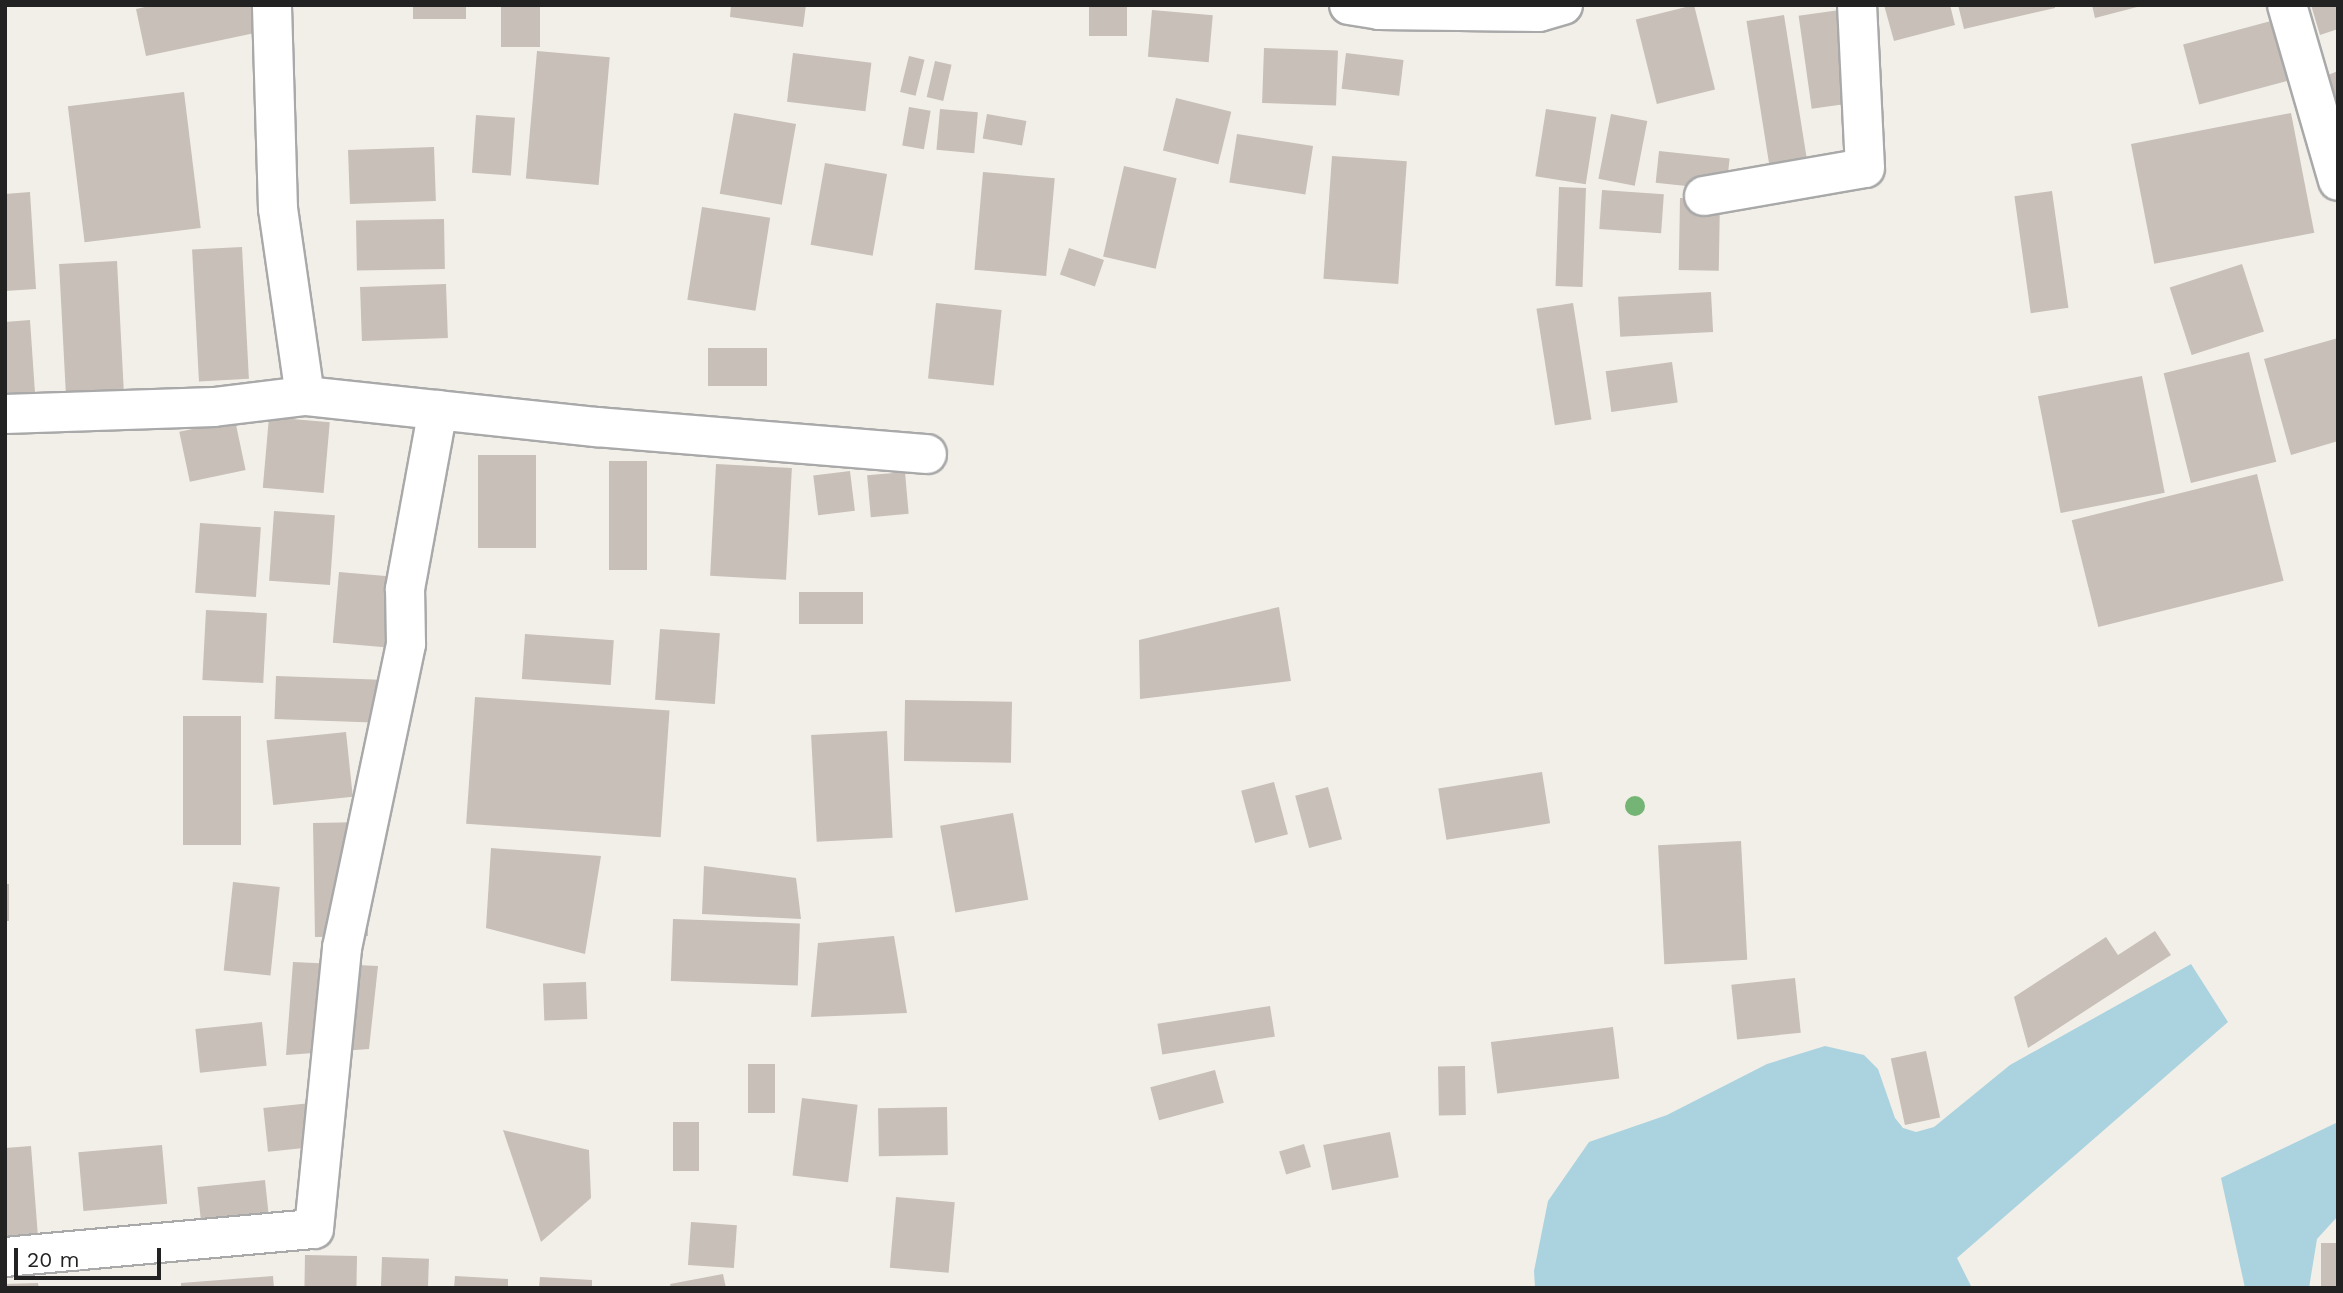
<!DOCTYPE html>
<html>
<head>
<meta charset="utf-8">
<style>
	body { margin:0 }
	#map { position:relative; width:2343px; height:1293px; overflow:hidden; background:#f2efe9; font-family:"Work Sans",sans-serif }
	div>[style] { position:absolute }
	.water>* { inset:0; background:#aad3df }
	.building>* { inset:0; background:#c7bfb8; transform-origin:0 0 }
	.roads { filter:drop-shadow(2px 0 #a9a9a9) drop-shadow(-2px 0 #a9a9a9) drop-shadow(0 2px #a9a9a9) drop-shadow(0 -2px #a9a9a9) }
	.minor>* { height:38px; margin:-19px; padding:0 19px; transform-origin:19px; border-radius:19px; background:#fff }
	.trees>* { width:20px; height:20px; margin:-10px; border-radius:50%; background:#74b475 }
	span { translate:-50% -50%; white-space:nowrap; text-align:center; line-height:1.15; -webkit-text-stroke:6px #fff; paint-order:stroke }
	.frame { position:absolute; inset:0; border:7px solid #222; pointer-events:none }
	.scale { position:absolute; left:14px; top:1248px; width:147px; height:32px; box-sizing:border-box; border:4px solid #222; border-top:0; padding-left:9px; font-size:21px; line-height:24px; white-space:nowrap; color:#222; -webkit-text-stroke:5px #fff; paint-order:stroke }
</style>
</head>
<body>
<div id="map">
	<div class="water">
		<div style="clip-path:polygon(2191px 964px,2228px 1022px,1957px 1258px,1972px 1288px,1535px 1288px,1534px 1271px,1548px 1201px,1589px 1142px,1667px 1115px,1767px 1064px,1825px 1046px,1864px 1055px,1878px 1069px,1895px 1118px,1903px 1128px,1916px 1132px,1934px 1127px,2010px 1065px)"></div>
		<div style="clip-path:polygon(2338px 1122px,2338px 1216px,2317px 1239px,2309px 1288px,2245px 1288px,2221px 1178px)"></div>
	</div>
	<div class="building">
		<div style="clip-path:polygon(154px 5px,254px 5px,260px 32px,146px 56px,136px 9px)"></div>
		<div style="left:413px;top:5px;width:53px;height:14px"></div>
		<div style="left:501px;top:5px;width:39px;height:42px"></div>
		<div style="clip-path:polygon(731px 5px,806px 5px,803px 27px,730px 17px)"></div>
		<div style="left:1089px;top:5px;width:38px;height:31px"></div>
		<div style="left:1694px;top:5px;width:87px;height:60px;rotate:76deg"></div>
		<div style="clip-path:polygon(1884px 5px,1950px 5px,1955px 25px,1894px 41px)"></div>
		<div style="clip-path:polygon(1958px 5px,2055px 5px,2055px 8px,1964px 29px)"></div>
		<div style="clip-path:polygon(2092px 5px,2141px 5px,2141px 6px,2095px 18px)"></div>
		<div style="clip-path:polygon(2311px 5px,2338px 5px,2338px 29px,2320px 35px)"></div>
		<div style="left:1861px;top:7px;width:94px;height:63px;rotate:82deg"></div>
		<div style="left:1152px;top:10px;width:61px;height:47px;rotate:5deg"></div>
		<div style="left:1784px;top:15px;width:155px;height:38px;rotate:81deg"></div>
		<div style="left:2271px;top:21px;width:62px;height:91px;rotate:75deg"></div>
		<div style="left:1264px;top:48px;width:74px;height:55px;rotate:2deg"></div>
		<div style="left:537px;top:51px;width:73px;height:128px;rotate:5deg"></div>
		<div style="left:793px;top:53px;width:79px;height:49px;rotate:7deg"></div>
		<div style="left:1346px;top:53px;width:58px;height:36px;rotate:7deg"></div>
		<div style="left:909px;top:56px;width:16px;height:37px;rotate:14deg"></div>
		<div style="left:935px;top:61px;width:17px;height:37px;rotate:13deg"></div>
		<div style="clip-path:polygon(2338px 71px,2338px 103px,2337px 103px,2328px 75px)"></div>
		<div style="left:184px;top:92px;width:137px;height:117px;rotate:83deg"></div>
		<div style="left:1176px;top:98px;width:57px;height:54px;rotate:14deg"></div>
		<div style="left:909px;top:107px;width:22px;height:39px;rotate:10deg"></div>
		<div style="left:940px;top:109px;width:38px;height:41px;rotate:5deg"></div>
		<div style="left:1546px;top:109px;width:51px;height:68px;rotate:9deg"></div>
		<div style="left:734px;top:113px;width:63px;height:82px;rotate:10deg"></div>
		<div style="left:2291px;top:113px;width:122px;height:163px;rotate:79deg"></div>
		<div style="left:987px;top:114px;width:40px;height:25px;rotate:10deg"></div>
		<div style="left:1611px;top:114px;width:37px;height:66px;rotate:11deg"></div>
		<div style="left:476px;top:115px;width:39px;height:58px;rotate:4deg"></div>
		<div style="left:1237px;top:134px;width:77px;height:49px;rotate:9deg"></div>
		<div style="left:434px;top:147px;width:54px;height:86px;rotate:88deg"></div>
		<div style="left:1659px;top:151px;width:71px;height:32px;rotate:6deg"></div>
		<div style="left:1332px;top:156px;width:75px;height:123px;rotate:4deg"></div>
		<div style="left:825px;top:163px;width:63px;height:83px;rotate:10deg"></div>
		<div style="left:1124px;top:166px;width:54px;height:93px;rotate:13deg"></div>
		<div style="left:983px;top:172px;width:72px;height:98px;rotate:5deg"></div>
		<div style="left:1559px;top:187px;width:27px;height:99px;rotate:2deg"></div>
		<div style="left:1602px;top:190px;width:62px;height:39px;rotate:4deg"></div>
		<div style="left:2052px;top:191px;width:118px;height:38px;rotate:82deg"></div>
		<div style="clip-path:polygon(30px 192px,36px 289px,5px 291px,5px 194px)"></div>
		<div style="left:1680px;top:198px;width:40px;height:72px;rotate:1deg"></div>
		<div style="left:702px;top:207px;width:69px;height:94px;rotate:9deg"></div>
		<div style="left:444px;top:219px;width:50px;height:88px;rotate:89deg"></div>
		<div style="left:242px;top:247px;width:132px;height:50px;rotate:87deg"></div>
		<div style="left:1069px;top:248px;width:37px;height:28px;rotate:19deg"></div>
		<div style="left:117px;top:261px;width:134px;height:58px;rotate:87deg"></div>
		<div style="left:2242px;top:264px;width:71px;height:76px;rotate:72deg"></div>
		<div style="left:446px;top:284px;width:54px;height:86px;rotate:88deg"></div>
		<div style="left:1711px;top:292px;width:40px;height:93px;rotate:87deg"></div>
		<div style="left:936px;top:303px;width:66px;height:76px;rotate:6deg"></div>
		<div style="left:1573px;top:303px;width:118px;height:37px;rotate:81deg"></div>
		<div style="clip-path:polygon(30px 320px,35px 393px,5px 395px,5px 322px)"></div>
		<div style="clip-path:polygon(2338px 338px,2338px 441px,2291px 455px,2264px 359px)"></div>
		<div style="left:708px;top:348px;width:59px;height:38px"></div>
		<div style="left:2249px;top:352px;width:113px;height:88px;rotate:76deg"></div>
		<div style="left:1672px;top:362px;width:41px;height:67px;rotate:82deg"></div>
		<div style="left:2142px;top:376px;width:119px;height:106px;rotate:79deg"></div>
		<div style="left:269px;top:417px;width:61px;height:71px;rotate:5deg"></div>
		<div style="left:235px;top:420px;width:51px;height:57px;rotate:78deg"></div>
		<div style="left:536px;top:455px;width:93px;height:58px;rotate:90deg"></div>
		<div style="left:609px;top:461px;width:38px;height:109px"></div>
		<div style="left:716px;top:464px;width:76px;height:112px;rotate:3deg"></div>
		<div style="left:850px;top:471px;width:40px;height:37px;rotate:83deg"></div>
		<div style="left:905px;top:472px;width:42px;height:38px;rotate:85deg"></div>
		<div style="left:2257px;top:474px;width:110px;height:191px;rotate:76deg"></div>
		<div style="left:274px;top:511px;width:61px;height:70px;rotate:4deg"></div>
		<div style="left:200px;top:523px;width:61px;height:70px;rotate:4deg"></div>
		<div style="left:339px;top:572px;width:61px;height:71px;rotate:5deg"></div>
		<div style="left:799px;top:592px;width:64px;height:32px"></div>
		<div style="clip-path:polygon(1279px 607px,1291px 681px,1140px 699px,1139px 640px)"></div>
		<div style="left:206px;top:610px;width:61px;height:70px;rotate:3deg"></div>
		<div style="left:660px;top:629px;width:60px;height:71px;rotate:4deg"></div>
		<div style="left:525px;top:634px;width:89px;height:45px;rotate:4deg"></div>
		<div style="left:276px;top:676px;width:105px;height:43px;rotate:2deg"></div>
		<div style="left:475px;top:697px;width:195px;height:127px;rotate:4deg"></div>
		<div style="left:905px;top:700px;width:107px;height:61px;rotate:1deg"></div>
		<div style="left:241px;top:716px;width:129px;height:58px;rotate:90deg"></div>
		<div style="left:887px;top:731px;width:107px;height:76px;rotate:87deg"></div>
		<div style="left:346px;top:732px;width:65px;height:80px;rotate:84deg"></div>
		<div style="left:1542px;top:772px;width:52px;height:105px;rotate:81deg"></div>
		<div style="left:1274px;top:782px;width:54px;height:34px;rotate:75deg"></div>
		<div style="left:1328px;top:787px;width:54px;height:34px;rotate:75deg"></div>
		<div style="left:1013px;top:813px;width:88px;height:74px;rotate:80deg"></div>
		<div style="left:366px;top:822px;width:114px;height:53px;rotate:89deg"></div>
		<div style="left:1741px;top:841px;width:119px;height:83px;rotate:87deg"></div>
		<div style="clip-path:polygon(491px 848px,601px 856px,585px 954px,486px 928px)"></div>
		<div style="clip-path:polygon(704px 866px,796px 878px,801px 919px,702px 914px)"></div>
		<div style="left:233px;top:882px;width:47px;height:89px;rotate:6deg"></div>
		<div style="left:5px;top:884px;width:4px;height:37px"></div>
		<div style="left:673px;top:919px;width:127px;height:62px;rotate:2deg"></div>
		<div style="clip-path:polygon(2155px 931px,2171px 955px,2028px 1048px,2014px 997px,2106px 937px,2118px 955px)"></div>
		<div style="clip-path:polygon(894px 936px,907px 1013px,811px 1017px,818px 943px)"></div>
		<div style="clip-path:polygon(293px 962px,378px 966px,369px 1049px,286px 1055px)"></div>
		<div style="left:1795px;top:978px;width:55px;height:64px;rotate:84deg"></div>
		<div style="left:586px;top:982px;width:37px;height:43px;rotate:88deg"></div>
		<div style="left:1270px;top:1006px;width:31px;height:114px;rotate:81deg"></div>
		<div style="left:262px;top:1022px;width:44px;height:67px;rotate:84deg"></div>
		<div style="left:1613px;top:1027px;width:52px;height:123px;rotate:83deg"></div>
		<div style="left:1926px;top:1051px;width:68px;height:36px;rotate:78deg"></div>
		<div style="left:748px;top:1064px;width:27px;height:49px"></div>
		<div style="left:1465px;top:1066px;width:49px;height:27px;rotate:89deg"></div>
		<div style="left:1215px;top:1070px;width:34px;height:67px;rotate:75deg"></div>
		<div style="left:802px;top:1098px;width:56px;height:78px;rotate:7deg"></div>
		<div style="left:330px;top:1101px;width:44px;height:67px;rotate:84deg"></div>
		<div style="left:947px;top:1107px;width:48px;height:69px;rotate:89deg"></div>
		<div style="left:673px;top:1122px;width:26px;height:49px"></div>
		<div style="clip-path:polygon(503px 1130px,589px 1150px,591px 1198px,541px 1242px)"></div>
		<div style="left:1390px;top:1132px;width:46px;height:68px;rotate:79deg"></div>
		<div style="left:1304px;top:1144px;width:24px;height:26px;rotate:73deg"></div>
		<div style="left:162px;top:1145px;width:59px;height:84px;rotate:85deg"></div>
		<div style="clip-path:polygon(31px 1146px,38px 1237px,5px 1239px,5px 1148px)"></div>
		<div style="left:265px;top:1180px;width:44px;height:68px;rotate:84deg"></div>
		<div style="left:896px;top:1197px;width:59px;height:71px;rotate:5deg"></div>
		<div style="left:691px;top:1222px;width:46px;height:43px;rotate:4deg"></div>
		<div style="left:2338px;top:1243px;width:45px;height:17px;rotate:90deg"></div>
		<div style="left:305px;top:1255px;width:52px;height:33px;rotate:1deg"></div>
		<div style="left:382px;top:1257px;width:47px;height:31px;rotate:2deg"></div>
		<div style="clip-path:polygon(723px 1274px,726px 1288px,671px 1288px,670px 1284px)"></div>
		<div style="clip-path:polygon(273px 1276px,274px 1288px,181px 1288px,181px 1283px)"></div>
		<div style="clip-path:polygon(455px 1276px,508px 1279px,508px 1288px,454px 1288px)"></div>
		<div style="clip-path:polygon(540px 1277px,592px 1280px,592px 1288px,539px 1288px)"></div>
		<div style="clip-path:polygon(38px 1283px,39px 1288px,5px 1288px,5px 1284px)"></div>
	</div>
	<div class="roads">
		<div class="minor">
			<div style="left:1349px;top:5px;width:30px;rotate:9deg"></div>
			<div style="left:1379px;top:10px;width:160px;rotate:0.7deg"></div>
			<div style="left:1539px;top:12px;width:25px;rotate:-16deg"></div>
			<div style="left:2287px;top:5px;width:183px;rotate:73.8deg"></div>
			<div style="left:1704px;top:196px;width:163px;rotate:-9.9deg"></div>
			<div style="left:1865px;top:168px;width:163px;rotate:-92.8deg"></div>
			<div style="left:305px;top:396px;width:294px;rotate:6.1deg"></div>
			<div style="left:597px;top:427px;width:331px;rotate:4.7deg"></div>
			<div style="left:5px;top:414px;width:209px;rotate:-1.9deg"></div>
			<div style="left:214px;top:407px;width:92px;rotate:-6.9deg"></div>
			<div style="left:305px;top:396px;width:189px;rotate:-98.2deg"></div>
			<div style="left:278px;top:209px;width:204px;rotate:-91.7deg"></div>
			<div style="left:5px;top:1257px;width:310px;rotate:-5.2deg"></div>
			<div style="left:314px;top:1229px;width:282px;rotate:-84.3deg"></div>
			<div style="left:342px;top:948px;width:311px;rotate:-78.1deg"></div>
			<div style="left:406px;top:644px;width:55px;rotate:-91deg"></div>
			<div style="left:405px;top:589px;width:182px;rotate:-79.6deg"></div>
		</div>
	</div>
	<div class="trees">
		<div style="left:1635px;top:806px"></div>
	</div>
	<div class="frame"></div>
	<div class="scale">20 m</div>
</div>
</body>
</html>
